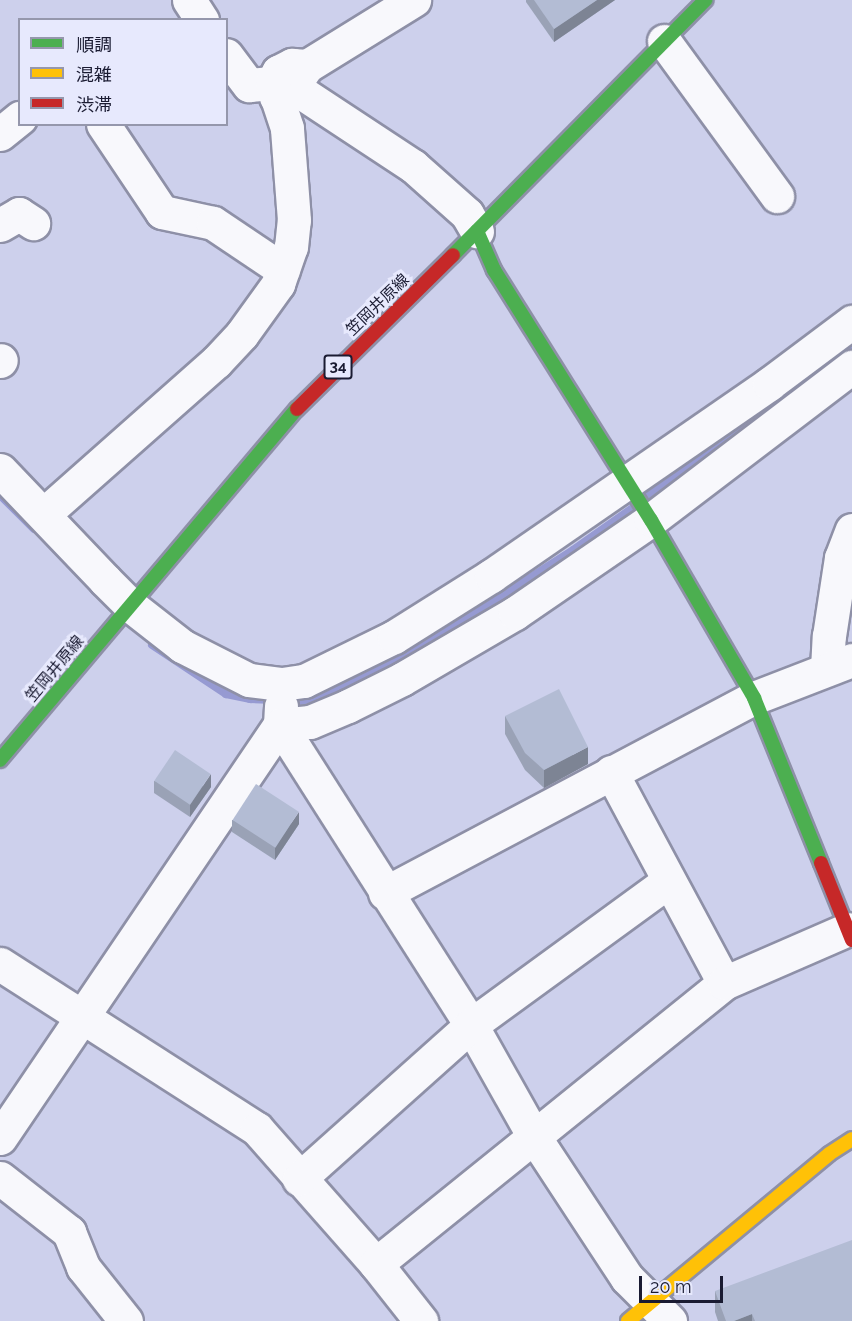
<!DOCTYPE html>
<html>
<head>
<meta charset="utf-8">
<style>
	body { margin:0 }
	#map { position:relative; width:852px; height:1321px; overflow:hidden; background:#cdd0ec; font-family:Raleway,"Noto Sans JP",sans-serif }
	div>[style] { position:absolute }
	.stream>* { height:8px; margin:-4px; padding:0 4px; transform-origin:4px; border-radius:4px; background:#969ad2 }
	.roads { filter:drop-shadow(2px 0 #8e90a7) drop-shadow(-2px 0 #8e90a7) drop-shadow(0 2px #8e90a7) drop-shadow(0 -2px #8e90a7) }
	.street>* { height:33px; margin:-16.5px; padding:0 16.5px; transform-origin:16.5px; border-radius:16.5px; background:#f8f8fc }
	.fast>* { height:14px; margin:-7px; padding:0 7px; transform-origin:7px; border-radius:7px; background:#4caf50 }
	.slow>* { height:14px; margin:-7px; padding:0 7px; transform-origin:7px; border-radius:7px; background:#ffc107 }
	.jam>* { height:14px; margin:-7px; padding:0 7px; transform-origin:7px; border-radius:7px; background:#c62828 }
	.wall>* { inset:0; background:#9aa2b6 }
	.shaded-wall>* { inset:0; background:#7d8494 }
	.building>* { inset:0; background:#b3bcd4; transform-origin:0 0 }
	span { translate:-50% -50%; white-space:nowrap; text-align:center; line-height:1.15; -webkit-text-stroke:6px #e7e9fd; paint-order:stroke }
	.shield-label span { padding:2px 4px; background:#e7e9fd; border:2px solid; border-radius:4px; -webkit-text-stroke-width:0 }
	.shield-label { font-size:15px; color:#1a1b32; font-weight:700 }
	.street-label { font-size:16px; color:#1a1b32 }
	.legend { position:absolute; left:18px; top:18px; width:210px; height:108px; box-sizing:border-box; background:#e7e9fd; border:2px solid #9597ac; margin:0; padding:8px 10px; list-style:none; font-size:18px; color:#1a1b32 }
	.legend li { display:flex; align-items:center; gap:12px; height:30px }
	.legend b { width:30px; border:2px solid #9597ac }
	.scale { position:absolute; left:639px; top:1276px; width:84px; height:27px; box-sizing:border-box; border:3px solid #1a1b32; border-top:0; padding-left:8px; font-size:18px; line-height:21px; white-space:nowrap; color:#1a1b32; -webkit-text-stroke:4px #e7e9fd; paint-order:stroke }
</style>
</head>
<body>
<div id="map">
	<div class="stream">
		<div style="left:835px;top:359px;width:21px;rotate:-35deg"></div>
		<div style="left:0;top:495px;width:48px;rotate:45deg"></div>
		<div style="left:644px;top:499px;width:221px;rotate:-36deg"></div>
		<div style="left:152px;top:645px;width:89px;rotate:33.5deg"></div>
		<div style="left:226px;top:694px;width:25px;rotate:12deg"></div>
		<div style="left:250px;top:699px;width:50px;rotate:2.3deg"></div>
		<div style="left:300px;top:701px;width:20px;rotate:-11deg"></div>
		<div style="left:320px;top:697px;width:111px;rotate:-26.1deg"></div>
		<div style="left:420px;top:648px;width:182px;rotate:-32.6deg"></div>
		<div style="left:573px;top:550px;width:75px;rotate:-35.2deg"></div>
	</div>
	<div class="roads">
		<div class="street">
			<div style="left:189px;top:0;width:24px;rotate:57deg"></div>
			<div style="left:664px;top:41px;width:192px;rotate:53.9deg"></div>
			<div style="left:226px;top:55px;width:38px;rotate:53deg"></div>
			<div style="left:249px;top:85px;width:23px;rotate:-5deg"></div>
			<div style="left:294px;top:85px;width:23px;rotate:-56deg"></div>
			<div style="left:307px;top:66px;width:126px;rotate:-31.7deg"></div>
			<div style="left:276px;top:97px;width:20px;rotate:-30deg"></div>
			<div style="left:293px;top:87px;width:144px;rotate:33.4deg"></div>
			<div style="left:413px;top:166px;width:72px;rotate:41.6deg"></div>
			<div style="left:467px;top:214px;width:20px;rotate:60deg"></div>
			<div style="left:103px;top:124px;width:106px;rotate:56.2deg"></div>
			<div style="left:162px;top:212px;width:52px;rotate:12.2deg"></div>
			<div style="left:213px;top:223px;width:84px;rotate:33.9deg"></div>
			<div style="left:0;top:134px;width:26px;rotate:-39deg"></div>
			<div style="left:0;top:225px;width:22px;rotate:-30deg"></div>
			<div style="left:19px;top:214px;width:17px;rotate:33deg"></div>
			<div style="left:0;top:361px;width:1px;rotate:-45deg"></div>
			<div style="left:0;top:470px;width:152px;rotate:46.3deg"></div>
			<div style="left:105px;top:580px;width:37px;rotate:45deg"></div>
			<div style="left:131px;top:606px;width:65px;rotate:38.1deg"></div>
			<div style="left:182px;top:646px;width:75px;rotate:26.9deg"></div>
			<div style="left:249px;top:680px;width:33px;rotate:7deg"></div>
			<div style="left:282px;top:684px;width:22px;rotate:-8deg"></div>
			<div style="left:304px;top:681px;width:100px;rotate:-26.1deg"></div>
			<div style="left:394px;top:637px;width:115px;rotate:-32.2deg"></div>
			<div style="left:491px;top:576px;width:338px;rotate:-34.6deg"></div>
			<div style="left:769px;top:384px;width:104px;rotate:-36.8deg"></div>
			<div style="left:44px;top:514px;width:230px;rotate:-41.5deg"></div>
			<div style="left:216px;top:362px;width:38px;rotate:-47deg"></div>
			<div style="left:242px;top:334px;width:62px;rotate:-54.2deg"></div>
			<div style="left:278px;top:284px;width:39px;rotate:-71deg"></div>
			<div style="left:291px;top:247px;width:27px;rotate:-84deg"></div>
			<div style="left:294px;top:220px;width:92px;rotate:-94.4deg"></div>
			<div style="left:287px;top:128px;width:47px;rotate:-108.4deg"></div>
			<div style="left:272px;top:83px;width:13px;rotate:-61deg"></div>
			<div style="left:278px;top:72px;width:16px;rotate:-27deg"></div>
			<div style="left:292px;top:65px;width:15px;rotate:4deg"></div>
			<div style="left:827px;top:669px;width:33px;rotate:-87deg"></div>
			<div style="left:829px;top:636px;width:79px;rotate:-81.3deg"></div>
			<div style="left:841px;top:558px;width:30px;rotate:-69deg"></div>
			<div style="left:281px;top:706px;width:19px;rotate:93deg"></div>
			<div style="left:280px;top:725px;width:356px;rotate:57.5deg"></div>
			<div style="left:471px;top:1025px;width:126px;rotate:60.6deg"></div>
			<div style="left:533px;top:1135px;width:171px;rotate:56.7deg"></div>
			<div style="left:627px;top:1278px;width:61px;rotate:45deg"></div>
			<div style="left:611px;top:772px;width:239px;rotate:61.8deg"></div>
			<div style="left:385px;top:893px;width:417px;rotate:-27.9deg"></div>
			<div style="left:754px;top:698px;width:105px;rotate:-21.2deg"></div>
			<div style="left:0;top:964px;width:305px;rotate:32.7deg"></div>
			<div style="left:257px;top:1129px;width:180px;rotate:48.6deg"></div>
			<div style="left:376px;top:1264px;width:73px;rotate:51.7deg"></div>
			<div style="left:0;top:1138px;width:499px;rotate:-55.9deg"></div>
			<div style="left:280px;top:725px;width:30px;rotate:-6deg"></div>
			<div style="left:310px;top:722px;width:41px;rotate:-22.8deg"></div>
			<div style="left:348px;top:706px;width:60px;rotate:-26.6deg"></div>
			<div style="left:402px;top:679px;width:131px;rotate:-30.3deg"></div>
			<div style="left:515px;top:613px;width:165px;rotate:-34.4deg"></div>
			<div style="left:651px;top:520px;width:253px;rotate:-37.3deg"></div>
			<div style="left:0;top:1178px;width:88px;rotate:38deg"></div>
			<div style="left:69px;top:1232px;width:38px;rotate:68deg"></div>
			<div style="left:83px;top:1267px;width:69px;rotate:51.5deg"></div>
			<div style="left:299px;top:1179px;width:231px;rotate:-41.8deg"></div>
			<div style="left:471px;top:1025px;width:243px;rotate:-36.1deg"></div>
			<div style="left:376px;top:1264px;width:447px;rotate:-38.9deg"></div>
			<div style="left:724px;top:983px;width:135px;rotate:-23.5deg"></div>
		</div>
		<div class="fast">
			<div style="left:477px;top:231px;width:43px;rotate:66.4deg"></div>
			<div style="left:494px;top:270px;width:295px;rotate:57.9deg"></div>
			<div style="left:651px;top:520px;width:206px;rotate:59.9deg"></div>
			<div style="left:754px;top:698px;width:178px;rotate:67.9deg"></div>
			<div style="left:453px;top:255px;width:359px;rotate:-45.3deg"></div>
			<div style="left:0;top:760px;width:460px;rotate:-49.8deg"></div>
		</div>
		<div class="slow">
			<div style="left:628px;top:1321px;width:261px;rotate:-39.7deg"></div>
			<div style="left:829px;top:1154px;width:27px;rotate:-33deg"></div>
		</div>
		<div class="jam">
			<div style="left:297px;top:409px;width:219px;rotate:-44.6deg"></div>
			<div style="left:821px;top:863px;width:83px;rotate:68.1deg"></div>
		</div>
	</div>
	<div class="wall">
		<div style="clip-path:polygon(526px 0,615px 0,554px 42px,526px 2px)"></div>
		<div style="clip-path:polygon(505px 716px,588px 764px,544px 788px,525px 770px,505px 734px)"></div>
		<div style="clip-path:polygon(154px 781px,211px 787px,190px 817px,154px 793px)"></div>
		<div style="clip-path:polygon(232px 820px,299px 824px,275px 860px,232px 832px)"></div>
		<div style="clip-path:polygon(715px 1291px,852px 1321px,718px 1321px,715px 1312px)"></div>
	</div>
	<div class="shaded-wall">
		<div style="clip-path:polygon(597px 0,615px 0,554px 42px,554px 29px)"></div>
		<div style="clip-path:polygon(588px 747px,588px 764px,544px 788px,544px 770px)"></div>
		<div style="clip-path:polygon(211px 774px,211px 787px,190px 817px,190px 805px)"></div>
		<div style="clip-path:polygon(299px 812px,299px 824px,275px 860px,275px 847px)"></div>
		<div style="clip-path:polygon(752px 1314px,752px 1321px,734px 1321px)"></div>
	</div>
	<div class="building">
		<div style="clip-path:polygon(534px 0,597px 0,554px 29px)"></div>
		<div style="clip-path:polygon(559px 689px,588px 747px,544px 770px,525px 753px,505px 716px)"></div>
		<div style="left:175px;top:750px;width:43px;height:37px;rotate:34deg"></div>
		<div style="left:256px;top:784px;width:51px;height:43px;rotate:33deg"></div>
		<div style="clip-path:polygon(852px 1240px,852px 1321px,755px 1321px,752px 1314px,734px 1321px,726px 1321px,715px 1291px)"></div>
	</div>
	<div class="shield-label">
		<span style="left:338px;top:367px">34</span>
	</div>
	<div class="street-label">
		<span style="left:378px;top:305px;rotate:-44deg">笠岡井原線</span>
		<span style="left:55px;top:669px;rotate:-50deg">笠岡井原線</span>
	</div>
	<ul class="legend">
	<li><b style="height:8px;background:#4caf50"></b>順調</li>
	<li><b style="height:8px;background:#ffc107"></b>混雑</li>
	<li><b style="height:8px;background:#c62828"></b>渋滞</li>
	</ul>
	<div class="scale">20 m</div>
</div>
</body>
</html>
